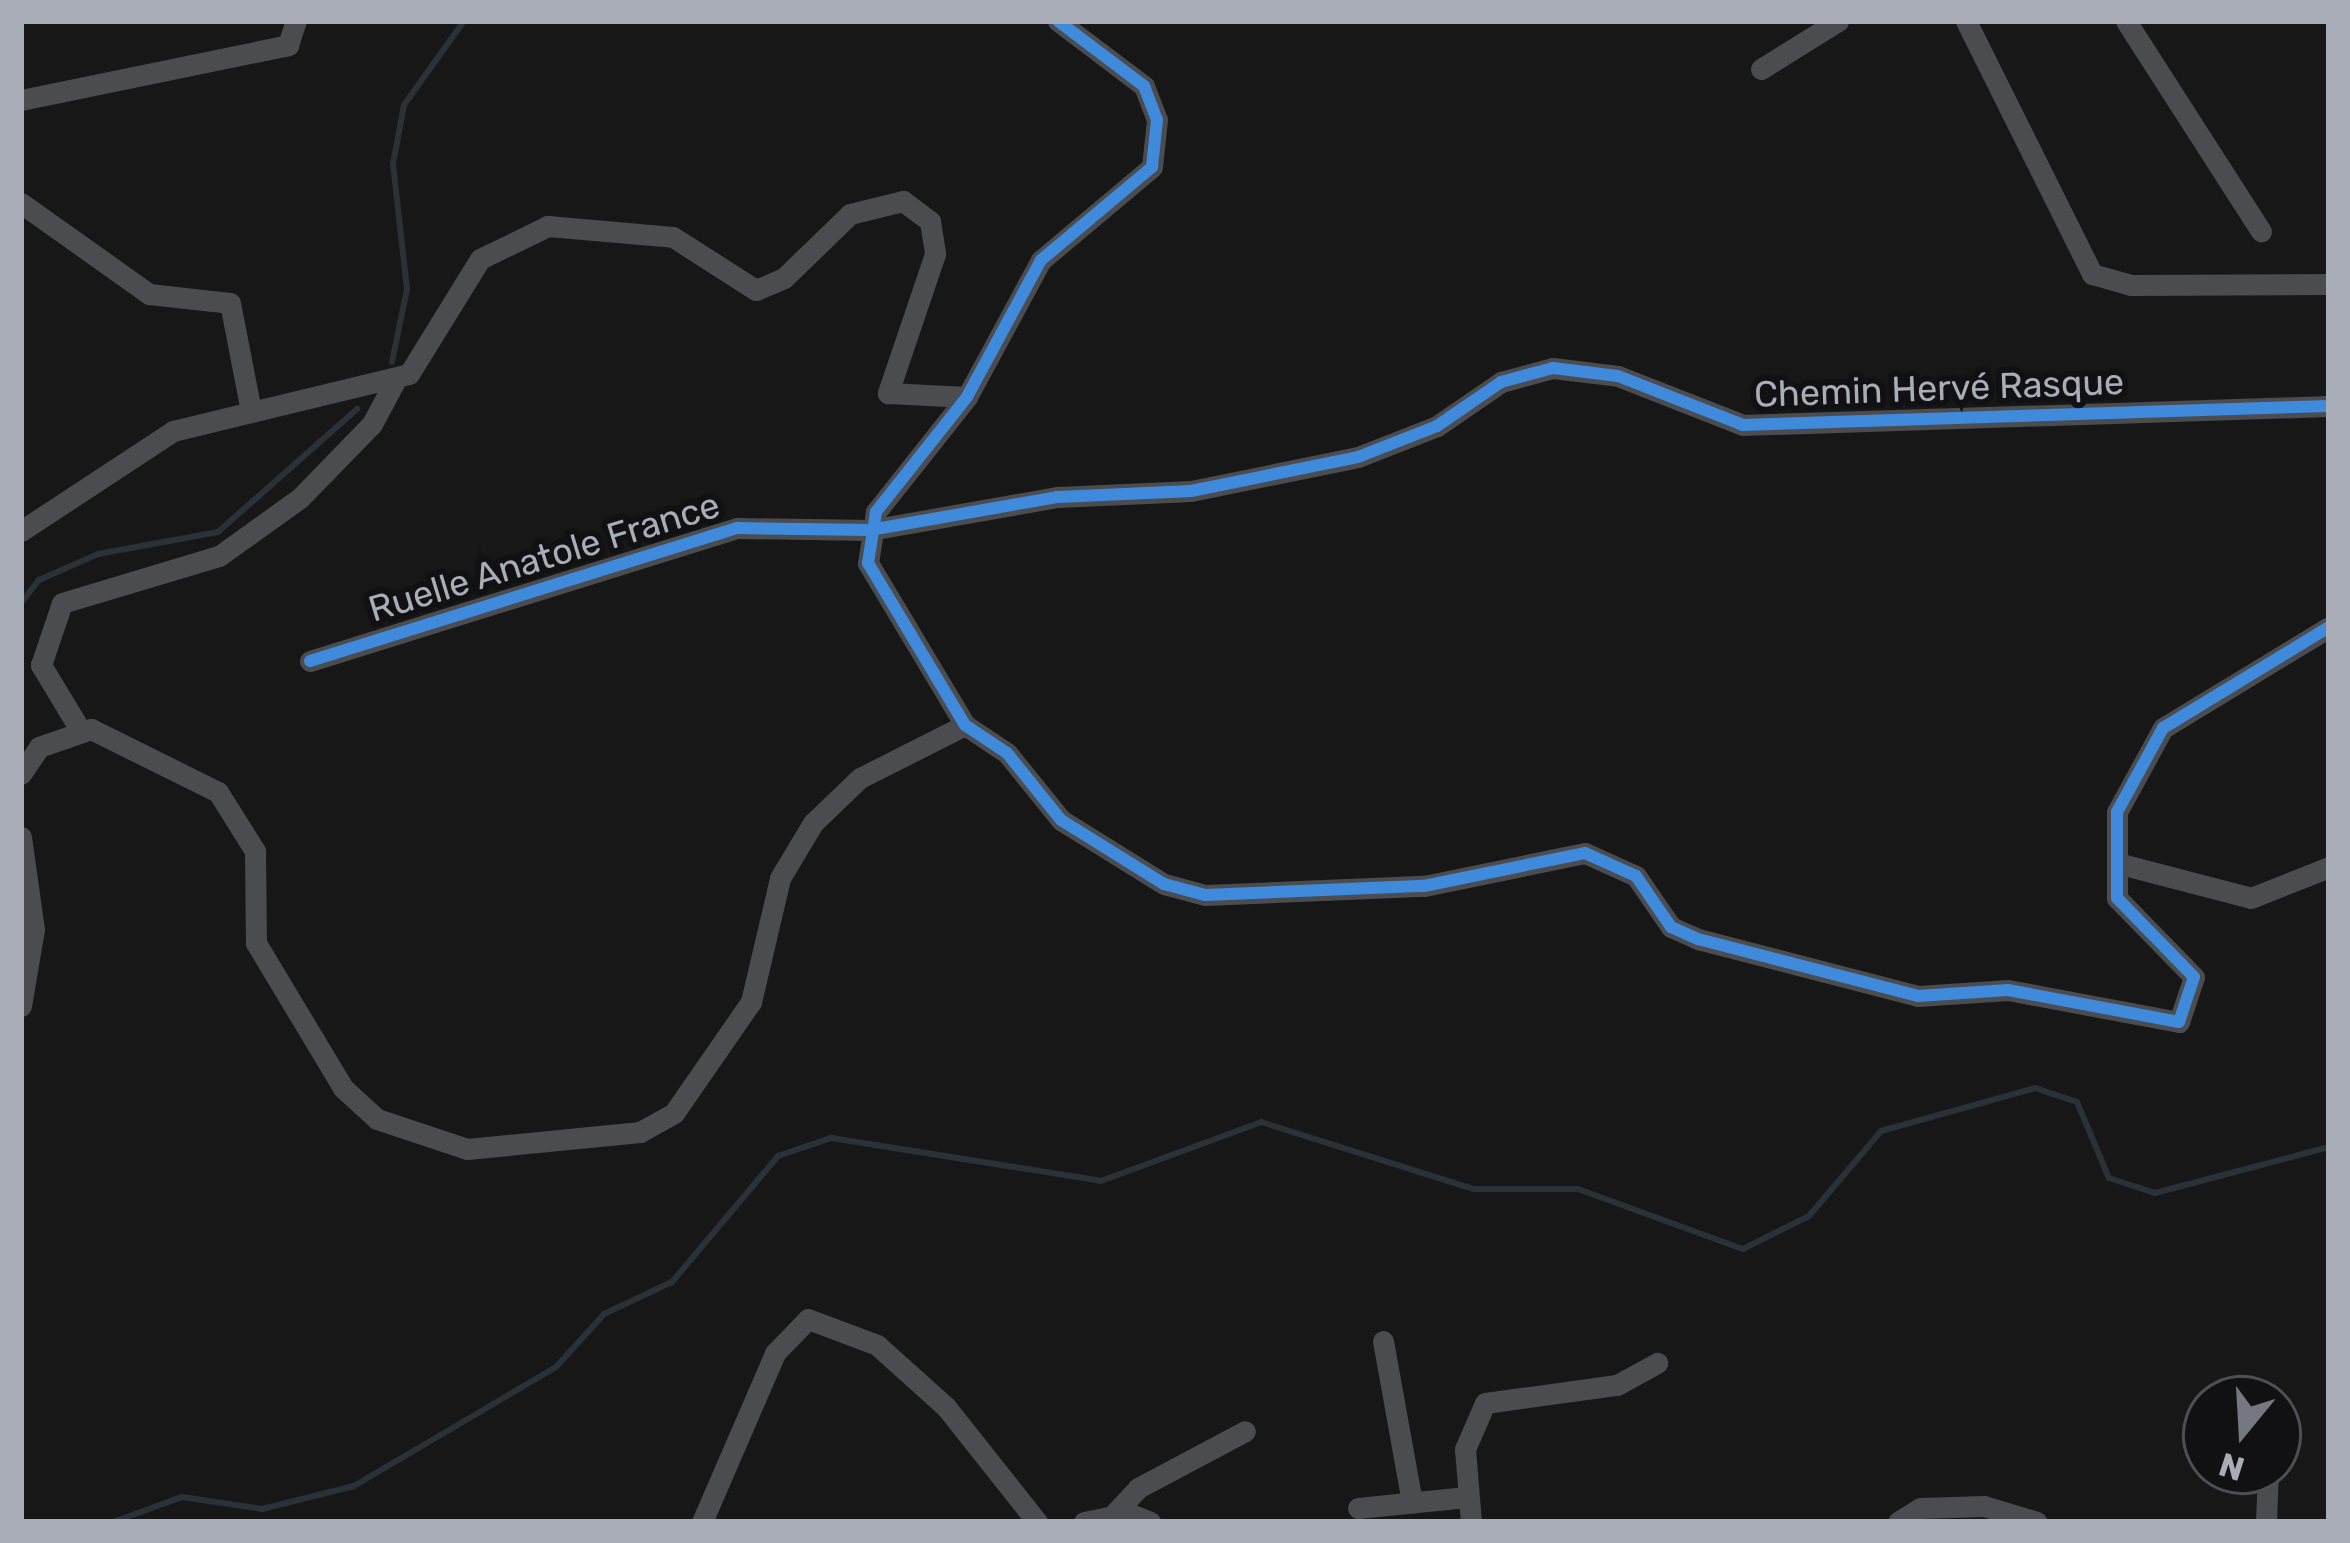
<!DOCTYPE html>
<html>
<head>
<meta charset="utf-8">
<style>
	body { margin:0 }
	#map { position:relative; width:2350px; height:1543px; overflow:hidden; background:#171717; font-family:Rubik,sans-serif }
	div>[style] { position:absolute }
	.stream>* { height:6px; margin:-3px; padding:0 3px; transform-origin:3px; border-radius:3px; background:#2a3239 }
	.minor>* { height:21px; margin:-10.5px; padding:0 10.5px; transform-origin:10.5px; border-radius:10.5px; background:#4b4c50 }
	.cycleway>* { height:12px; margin:-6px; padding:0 6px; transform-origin:6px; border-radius:6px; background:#408adc }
	span { translate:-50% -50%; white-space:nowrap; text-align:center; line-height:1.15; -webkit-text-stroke:12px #111113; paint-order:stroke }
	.street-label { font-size:36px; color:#a8adb8 }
	.frame { position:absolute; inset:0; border:24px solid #a8adb8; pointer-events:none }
	.north { position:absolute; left:2182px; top:1375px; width:120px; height:120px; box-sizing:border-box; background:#111113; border:3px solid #4d4f55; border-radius:50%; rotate:198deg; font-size:33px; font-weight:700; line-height:48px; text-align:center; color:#a8adb8 }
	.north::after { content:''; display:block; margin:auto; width:42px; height:54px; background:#757880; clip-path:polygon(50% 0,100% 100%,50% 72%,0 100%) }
</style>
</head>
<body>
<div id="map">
	<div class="stream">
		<div style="left:392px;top:362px;width:75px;rotate:-78.4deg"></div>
		<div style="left:407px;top:289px;width:126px;rotate:-96.4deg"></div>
		<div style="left:393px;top:164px;width:60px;rotate:-79.4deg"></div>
		<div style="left:404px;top:105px;width:103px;rotate:-54.5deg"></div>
		<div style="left:21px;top:603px;width:29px;rotate:-52deg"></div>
		<div style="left:39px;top:580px;width:64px;rotate:-23.8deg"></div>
		<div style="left:98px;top:554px;width:122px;rotate:-10.4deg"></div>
		<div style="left:218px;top:532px;width:186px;rotate:-41.5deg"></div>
		<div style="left:113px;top:1522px;width:73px;rotate:-19.9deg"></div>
		<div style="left:182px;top:1497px;width:81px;rotate:8.5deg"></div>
		<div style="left:262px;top:1509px;width:95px;rotate:-14deg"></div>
		<div style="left:354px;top:1486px;width:234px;rotate:-30.5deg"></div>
		<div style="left:556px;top:1367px;width:72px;rotate:-47.8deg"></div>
		<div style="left:604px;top:1314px;width:75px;rotate:-25.2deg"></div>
		<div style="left:672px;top:1282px;width:165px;rotate:-49.9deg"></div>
		<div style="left:778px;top:1156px;width:56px;rotate:-18.8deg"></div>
		<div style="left:831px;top:1138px;width:273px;rotate:9deg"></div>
		<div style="left:1101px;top:1181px;width:171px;rotate:-20.2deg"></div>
		<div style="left:1261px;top:1122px;width:223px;rotate:17.5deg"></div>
		<div style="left:1474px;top:1189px;width:104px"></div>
		<div style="left:1578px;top:1189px;width:176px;rotate:20deg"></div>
		<div style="left:1743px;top:1249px;width:74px;rotate:-26.6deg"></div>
		<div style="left:1809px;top:1216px;width:111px;rotate:-49.7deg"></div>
		<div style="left:1881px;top:1131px;width:160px;rotate:-15.6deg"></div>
		<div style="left:2035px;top:1088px;width:44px;rotate:18.4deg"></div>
		<div style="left:2077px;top:1102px;width:82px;rotate:67.2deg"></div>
		<div style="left:2109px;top:1178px;width:48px;rotate:18.1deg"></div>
		<div style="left:2155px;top:1193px;width:180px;rotate:-14.8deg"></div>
	</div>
	<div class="minor">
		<div style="left:1058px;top:21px;width:108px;rotate:37.1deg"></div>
		<div style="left:1144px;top:86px;width:36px;rotate:69deg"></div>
		<div style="left:1157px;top:120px;width:47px;rotate:96.1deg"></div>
		<div style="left:1152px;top:167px;width:145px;rotate:140deg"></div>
		<div style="left:1041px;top:260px;width:156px;rotate:118.4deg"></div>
		<div style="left:967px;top:397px;width:147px;rotate:128.4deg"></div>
		<div style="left:876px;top:512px;width:52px;rotate:98.9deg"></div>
		<div style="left:868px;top:563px;width:189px;rotate:59.1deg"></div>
		<div style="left:965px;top:725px;width:50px;rotate:33.7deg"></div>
		<div style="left:1007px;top:753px;width:86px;rotate:51.1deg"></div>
		<div style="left:1061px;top:820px;width:121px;rotate:31.9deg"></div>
		<div style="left:1164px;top:884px;width:42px;rotate:15deg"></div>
		<div style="left:1205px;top:895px;width:219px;rotate:-2.4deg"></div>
		<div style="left:1424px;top:886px;width:164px;rotate:-11.6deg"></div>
		<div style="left:1585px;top:853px;width:56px;rotate:24.3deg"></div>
		<div style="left:1636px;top:876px;width:62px;rotate:55.5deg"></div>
		<div style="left:1671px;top:927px;width:30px;rotate:24deg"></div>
		<div style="left:1698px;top:939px;width:227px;rotate:14.5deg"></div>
		<div style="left:1918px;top:996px;width:90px;rotate:-3.8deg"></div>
		<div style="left:2008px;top:990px;width:174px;rotate:10.6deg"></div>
		<div style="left:2179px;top:1022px;width:47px;rotate:-71.6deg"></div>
		<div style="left:2194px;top:977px;width:110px;rotate:-134.3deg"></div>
		<div style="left:2117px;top:898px;width:86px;rotate:-90deg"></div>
		<div style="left:2117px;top:812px;width:96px;rotate:-61.3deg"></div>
		<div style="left:2163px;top:728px;width:194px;rotate:-31.3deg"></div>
		<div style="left:1966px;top:21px;width:283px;rotate:63.5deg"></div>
		<div style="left:2092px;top:274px;width:41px;rotate:15.8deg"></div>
		<div style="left:2131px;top:285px;width:198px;rotate:-0.3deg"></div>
		<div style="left:2126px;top:21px;width:250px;rotate:57.3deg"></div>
		<div style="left:1761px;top:69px;width:91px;rotate:-31.9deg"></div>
		<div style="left:21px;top:100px;width:273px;rotate:-11.6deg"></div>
		<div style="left:288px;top:45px;width:25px;rotate:-72deg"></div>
		<div style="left:21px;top:203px;width:157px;rotate:35.4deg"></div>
		<div style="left:149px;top:294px;width:81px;rotate:6.3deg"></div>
		<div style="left:230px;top:303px;width:110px;rotate:79deg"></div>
		<div style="left:21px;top:531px;width:182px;rotate:-33.3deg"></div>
		<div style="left:173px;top:431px;width:243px;rotate:-13.6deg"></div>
		<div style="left:409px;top:374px;width:135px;rotate:-58.3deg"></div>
		<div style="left:480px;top:259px;width:76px;rotate:-25.9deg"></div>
		<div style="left:548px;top:226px;width:125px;rotate:5deg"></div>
		<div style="left:673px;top:237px;width:98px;rotate:32.6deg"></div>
		<div style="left:756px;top:290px;width:30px;rotate:-23deg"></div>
		<div style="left:784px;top:278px;width:92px;rotate:-44.1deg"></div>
		<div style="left:850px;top:214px;width:55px;rotate:-13.8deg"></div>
		<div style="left:903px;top:201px;width:34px;rotate:37deg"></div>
		<div style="left:930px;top:221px;width:33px;rotate:81deg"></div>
		<div style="left:935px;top:254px;width:147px;rotate:108.7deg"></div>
		<div style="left:888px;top:393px;width:79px;rotate:2.9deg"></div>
		<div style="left:310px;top:661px;width:448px;rotate:-17.3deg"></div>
		<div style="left:738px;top:528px;width:132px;rotate:0.9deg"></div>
		<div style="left:870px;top:530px;width:191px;rotate:-10deg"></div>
		<div style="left:1058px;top:497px;width:133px;rotate:-2.6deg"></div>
		<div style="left:1191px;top:491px;width:170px;rotate:-11.5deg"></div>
		<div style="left:1358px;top:457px;width:85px;rotate:-21.4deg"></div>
		<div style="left:1437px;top:426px;width:78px;rotate:-34.5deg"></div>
		<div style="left:1501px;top:382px;width:54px;rotate:-15.1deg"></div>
		<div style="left:1553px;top:368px;width:65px;rotate:7deg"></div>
		<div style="left:1618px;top:376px;width:134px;rotate:21.4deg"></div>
		<div style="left:1743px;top:425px;width:586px;rotate:-1.86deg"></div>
		<div style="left:79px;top:728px;width:74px;rotate:-121.1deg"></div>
		<div style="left:41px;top:665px;width:65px;rotate:-71.3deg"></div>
		<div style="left:62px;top:603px;width:164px;rotate:-16.7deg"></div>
		<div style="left:219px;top:556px;width:100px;rotate:-35.6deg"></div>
		<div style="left:300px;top:498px;width:103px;rotate:-45.8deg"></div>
		<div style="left:372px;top:424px;width:51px;rotate:-61.9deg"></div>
		<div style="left:21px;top:774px;width:32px;rotate:-56deg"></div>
		<div style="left:39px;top:747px;width:55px;rotate:-19.1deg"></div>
		<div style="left:91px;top:729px;width:142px;rotate:26.4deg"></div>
		<div style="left:218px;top:792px;width:70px;rotate:57.9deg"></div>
		<div style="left:255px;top:851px;width:92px;rotate:89.4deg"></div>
		<div style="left:256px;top:943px;width:169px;rotate:59deg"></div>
		<div style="left:343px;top:1088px;width:46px;rotate:42.4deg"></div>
		<div style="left:377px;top:1119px;width:95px;rotate:18.4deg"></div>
		<div style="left:467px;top:1149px;width:174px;rotate:-5.6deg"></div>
		<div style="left:640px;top:1132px;width:39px;rotate:-29deg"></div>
		<div style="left:674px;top:1113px;width:135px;rotate:-55.3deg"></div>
		<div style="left:751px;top:1002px;width:127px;rotate:-76.8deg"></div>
		<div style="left:780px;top:878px;width:64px;rotate:-59deg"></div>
		<div style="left:813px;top:823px;width:65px;rotate:-43.8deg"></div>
		<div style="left:860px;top:778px;width:118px;rotate:-26.8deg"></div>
		<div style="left:21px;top:837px;width:93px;rotate:82deg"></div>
		<div style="left:34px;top:929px;width:78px;rotate:99.6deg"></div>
		<div style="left:2117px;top:863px;width:138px;rotate:14.6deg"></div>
		<div style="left:2251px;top:898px;width:84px;rotate:-21.7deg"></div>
		<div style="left:1383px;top:1341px;width:164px;rotate:79.8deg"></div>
		<div style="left:1358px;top:1508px;width:109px;rotate:-5.8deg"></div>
		<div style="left:1115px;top:1513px;width:34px;rotate:-47deg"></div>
		<div style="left:1138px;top:1488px;width:121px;rotate:-28deg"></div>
		<div style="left:702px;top:1522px;width:184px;rotate:-66.6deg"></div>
		<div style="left:775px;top:1353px;width:47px;rotate:-45.9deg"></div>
		<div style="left:808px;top:1319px;width:74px;rotate:20.6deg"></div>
		<div style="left:877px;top:1345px;width:93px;rotate:41.9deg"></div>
		<div style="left:946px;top:1407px;width:147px;rotate:51.6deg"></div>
		<div style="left:1084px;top:1522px;width:45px;rotate:-11.6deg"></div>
		<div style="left:1128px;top:1513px;width:24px;rotate:22deg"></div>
		<div style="left:1471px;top:1522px;width:73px;rotate:-94.7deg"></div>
		<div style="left:1465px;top:1449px;width:50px;rotate:-66.5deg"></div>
		<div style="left:1485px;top:1403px;width:133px;rotate:-7.8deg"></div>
		<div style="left:1617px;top:1385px;width:46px;rotate:-28.8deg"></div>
		<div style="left:1898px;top:1522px;width:26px;rotate:-32deg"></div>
		<div style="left:1920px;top:1508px;width:64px;rotate:-1.8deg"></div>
		<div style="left:1984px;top:1506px;width:55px;rotate:16.8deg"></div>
		<div style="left:2266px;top:1522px;width:51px;rotate:-87.8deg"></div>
	</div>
	<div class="cycleway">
		<div style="left:1058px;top:21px;width:108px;rotate:37.1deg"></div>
		<div style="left:1144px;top:86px;width:36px;rotate:69deg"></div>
		<div style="left:1157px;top:120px;width:47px;rotate:96.1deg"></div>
		<div style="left:1152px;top:167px;width:145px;rotate:140deg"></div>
		<div style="left:1041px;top:260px;width:156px;rotate:118.4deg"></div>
		<div style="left:967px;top:397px;width:147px;rotate:128.4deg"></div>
		<div style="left:876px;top:512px;width:52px;rotate:98.9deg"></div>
		<div style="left:868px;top:563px;width:189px;rotate:59.1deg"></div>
		<div style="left:965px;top:725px;width:50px;rotate:33.7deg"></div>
		<div style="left:1007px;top:753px;width:86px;rotate:51.1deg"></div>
		<div style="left:1061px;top:820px;width:121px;rotate:31.9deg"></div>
		<div style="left:1164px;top:884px;width:42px;rotate:15deg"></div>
		<div style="left:1205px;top:895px;width:219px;rotate:-2.4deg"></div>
		<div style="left:1424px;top:886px;width:164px;rotate:-11.6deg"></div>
		<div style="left:1585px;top:853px;width:56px;rotate:24.3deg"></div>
		<div style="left:1636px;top:876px;width:62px;rotate:55.5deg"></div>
		<div style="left:1671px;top:927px;width:30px;rotate:24deg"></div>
		<div style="left:1698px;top:939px;width:227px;rotate:14.5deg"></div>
		<div style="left:1918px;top:996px;width:90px;rotate:-3.8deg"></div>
		<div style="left:2008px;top:990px;width:174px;rotate:10.6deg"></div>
		<div style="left:2179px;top:1022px;width:47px;rotate:-71.6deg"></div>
		<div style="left:2194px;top:977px;width:110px;rotate:-134.3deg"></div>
		<div style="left:2117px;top:898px;width:86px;rotate:-90deg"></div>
		<div style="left:2117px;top:812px;width:96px;rotate:-61.3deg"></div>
		<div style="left:2163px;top:728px;width:194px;rotate:-31.3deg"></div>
		<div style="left:310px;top:661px;width:448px;rotate:-17.3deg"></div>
		<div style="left:738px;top:528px;width:132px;rotate:0.9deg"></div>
		<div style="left:870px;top:530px;width:191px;rotate:-10deg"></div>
		<div style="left:1058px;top:497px;width:133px;rotate:-2.6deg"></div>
		<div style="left:1191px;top:491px;width:170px;rotate:-11.5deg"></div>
		<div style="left:1358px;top:457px;width:85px;rotate:-21.4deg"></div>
		<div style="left:1437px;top:426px;width:78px;rotate:-34.5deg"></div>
		<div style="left:1501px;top:382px;width:54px;rotate:-15.1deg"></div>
		<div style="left:1553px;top:368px;width:65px;rotate:7deg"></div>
		<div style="left:1618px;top:376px;width:134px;rotate:21.4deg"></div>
		<div style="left:1743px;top:425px;width:586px;rotate:-1.86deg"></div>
	</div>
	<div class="street-label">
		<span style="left:1939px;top:388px;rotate:-2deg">Chemin Hervé Rasque</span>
		<span style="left:544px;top:557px;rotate:-17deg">Ruelle Anatole France</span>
	</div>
	<div class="frame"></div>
	<div class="north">N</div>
</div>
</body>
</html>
